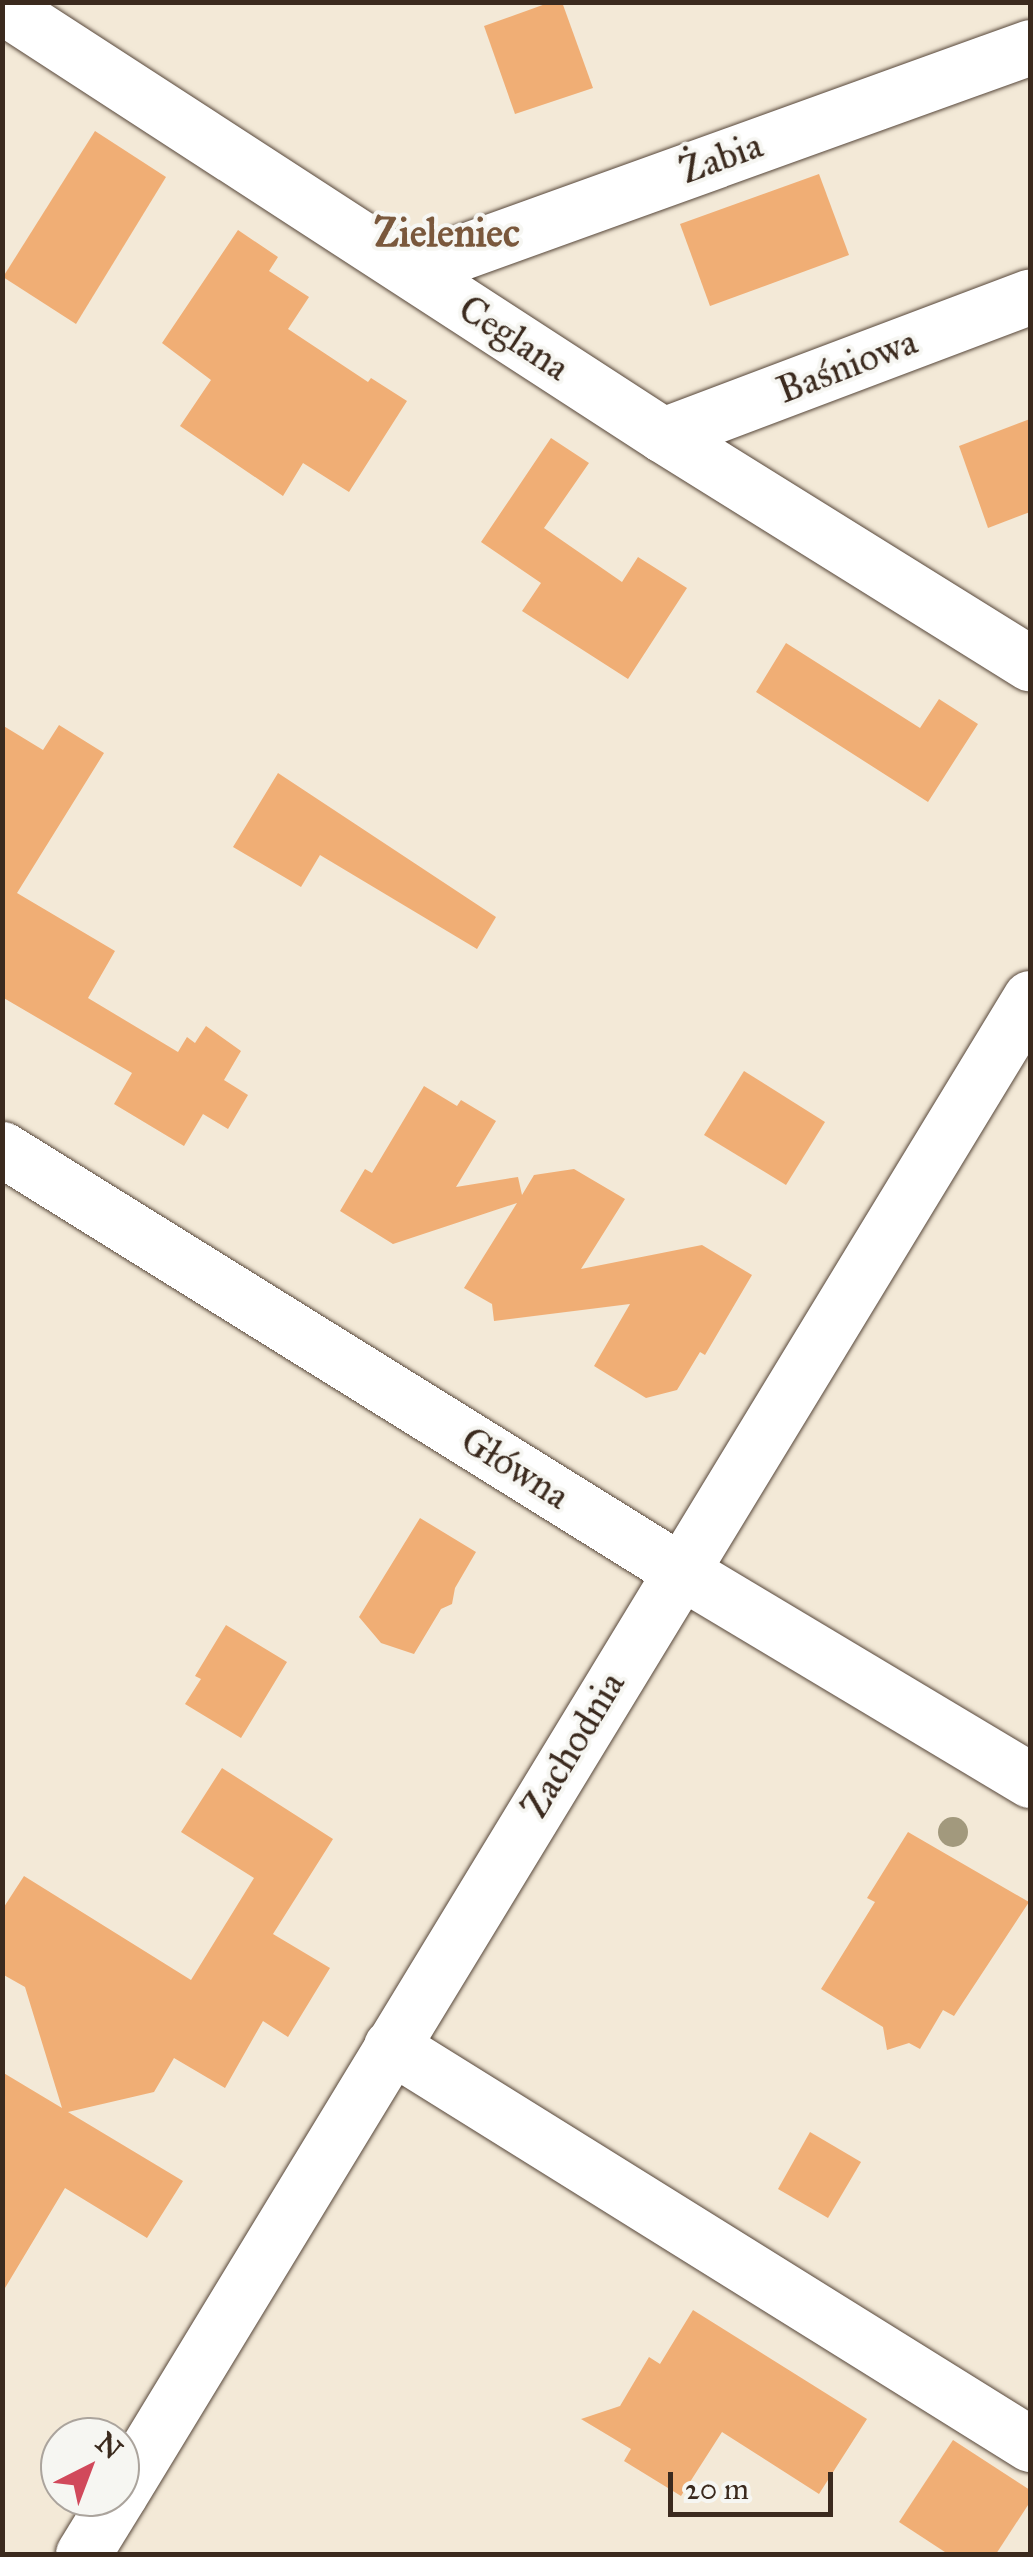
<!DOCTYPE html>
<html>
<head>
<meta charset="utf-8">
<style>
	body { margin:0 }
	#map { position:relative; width:1033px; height:2557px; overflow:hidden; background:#f3e9d7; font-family:"IM FELL Great Primer",serif }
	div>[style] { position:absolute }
	.building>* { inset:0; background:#f0ae75 }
	.roads { filter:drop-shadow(0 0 2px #57473a) drop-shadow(0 0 2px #57473a) }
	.minor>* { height:55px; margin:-27.5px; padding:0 27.5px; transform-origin:27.5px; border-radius:27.5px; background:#fff }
	.trees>* { width:30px; height:30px; margin:-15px; border-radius:50%; background:#a2997d }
	span { translate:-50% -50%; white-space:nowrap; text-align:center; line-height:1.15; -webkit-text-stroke:8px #f6f6f2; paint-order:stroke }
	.street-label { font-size:38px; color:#3b2a1e }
	.neighbourhood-label { font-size:40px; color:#7a583c; font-weight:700 }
	.frame { position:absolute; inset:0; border:5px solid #3b2a1e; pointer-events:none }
	.north { position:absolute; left:40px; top:2417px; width:100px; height:100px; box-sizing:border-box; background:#f6f6f2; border:2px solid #aba49d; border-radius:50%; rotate:42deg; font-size:28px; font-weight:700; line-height:40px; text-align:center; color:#3b2a1e }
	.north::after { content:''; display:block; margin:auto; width:35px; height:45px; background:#d1495b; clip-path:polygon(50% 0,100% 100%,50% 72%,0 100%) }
	.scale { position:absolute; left:668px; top:2472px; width:165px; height:45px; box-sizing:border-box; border:5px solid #3b2a1e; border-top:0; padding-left:12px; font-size:30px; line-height:35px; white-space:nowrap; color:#3b2a1e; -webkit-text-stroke:8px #f6f6f2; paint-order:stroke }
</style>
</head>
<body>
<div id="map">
	<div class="building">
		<div style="clip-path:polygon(551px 2px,562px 2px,593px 88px,515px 114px,484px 26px)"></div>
		<div style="clip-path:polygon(95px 131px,166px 177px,76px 324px,3px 277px)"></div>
		<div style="clip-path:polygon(819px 174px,849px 255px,710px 306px,680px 224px)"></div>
		<div style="clip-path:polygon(238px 230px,278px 257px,269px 271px,309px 297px,288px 329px,368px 382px,371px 378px,407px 401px,349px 492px,303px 463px,283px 496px,180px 426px,211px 380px,162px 343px)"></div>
		<div style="clip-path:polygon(1030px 419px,1030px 512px,988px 528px,959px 446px)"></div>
		<div style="clip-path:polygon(551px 438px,589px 463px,544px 528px,622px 582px,638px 557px,687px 588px,628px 679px,522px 611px,541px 583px,481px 542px)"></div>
		<div style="clip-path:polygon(786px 643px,920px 728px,939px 699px,978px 724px,928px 802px,756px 692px)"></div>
		<div style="clip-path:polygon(2px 725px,43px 750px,59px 725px,104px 753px,17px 893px,115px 951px,88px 998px,178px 1052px,187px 1037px,195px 1043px,206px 1026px,241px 1051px,224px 1080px,248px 1095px,228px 1129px,203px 1114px,184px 1146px,114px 1104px,132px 1073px,2px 997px)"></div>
		<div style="clip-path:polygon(278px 773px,496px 917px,477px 949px,320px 855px,301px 887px,233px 847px)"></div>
		<div style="clip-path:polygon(744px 1071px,825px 1122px,786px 1185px,704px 1135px)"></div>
		<div style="clip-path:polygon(424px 1086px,457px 1106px,461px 1100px,496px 1121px,456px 1187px,518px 1177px,522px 1195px,534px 1175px,574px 1169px,625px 1199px,581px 1269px,702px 1245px,752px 1275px,705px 1355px,700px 1352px,677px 1390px,646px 1398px,594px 1366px,630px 1304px,494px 1321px,492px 1304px,464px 1288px,517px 1203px,393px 1244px,340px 1211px,365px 1169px,372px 1173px)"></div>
		<div style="clip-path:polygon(420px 1518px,476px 1552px,455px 1588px,452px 1604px,441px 1609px,414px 1654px,381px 1643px,359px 1617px)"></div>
		<div style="clip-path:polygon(226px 1625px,287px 1662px,241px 1738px,185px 1704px,201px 1679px,195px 1676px)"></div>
		<div style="clip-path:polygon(222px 1768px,333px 1839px,273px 1934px,330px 1968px,288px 2037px,263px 2021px,225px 2088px,174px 2058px,154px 2092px,68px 2112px,183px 2181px,147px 2238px,65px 2188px,2px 2293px,2px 2072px,62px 2108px,25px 1987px,2px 1974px,2px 1910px,24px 1876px,191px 1980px,254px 1878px,181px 1832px)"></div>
		<div style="clip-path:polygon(908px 1832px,1029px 1902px,954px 2016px,943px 2010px,920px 2049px,909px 2043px,887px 2050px,883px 2027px,821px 1989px,875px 1902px,867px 1898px)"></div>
		<div style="clip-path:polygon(810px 2132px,861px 2162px,828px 2218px,778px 2189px)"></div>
		<div style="clip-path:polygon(693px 2310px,867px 2419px,819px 2494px,722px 2432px,681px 2496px,624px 2461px,631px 2449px,581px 2419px,620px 2406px,649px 2357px,660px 2364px)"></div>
		<div style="clip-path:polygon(953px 2440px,1030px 2490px,1030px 2502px,996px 2554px,948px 2554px,899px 2522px)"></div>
	</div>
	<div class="roads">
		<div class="minor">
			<div style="left:2px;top:6px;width:788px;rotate:32.98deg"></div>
			<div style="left:663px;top:435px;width:432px;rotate:31.9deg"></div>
			<div style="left:412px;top:270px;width:657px;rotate:-19.84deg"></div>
			<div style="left:663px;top:435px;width:392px;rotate:-20.7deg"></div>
			<div style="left:2px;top:1149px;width:797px;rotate:31.88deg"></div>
			<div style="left:679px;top:1570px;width:409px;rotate:30.9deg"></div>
			<div style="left:391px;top:2046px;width:753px;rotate:31.92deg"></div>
			<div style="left:120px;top:2494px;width:1751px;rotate:-58.69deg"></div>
			<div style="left:83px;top:2554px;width:67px;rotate:-58.4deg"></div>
		</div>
	</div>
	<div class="trees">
		<div style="left:953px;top:1832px"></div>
	</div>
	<div class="street-label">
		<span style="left:721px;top:158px;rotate:-20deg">Żabia</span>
		<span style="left:514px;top:338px;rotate:33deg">Ceglana</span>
		<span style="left:847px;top:366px;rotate:-21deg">Baśniowa</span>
		<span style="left:515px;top:1468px;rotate:32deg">Główna</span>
		<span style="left:573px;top:1745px;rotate:-59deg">Zachodnia</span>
	</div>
	<div class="neighbourhood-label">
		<span style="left:447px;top:233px">Zieleniec</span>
	</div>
	<div class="frame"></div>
	<div class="north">N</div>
	<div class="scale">20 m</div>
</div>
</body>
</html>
